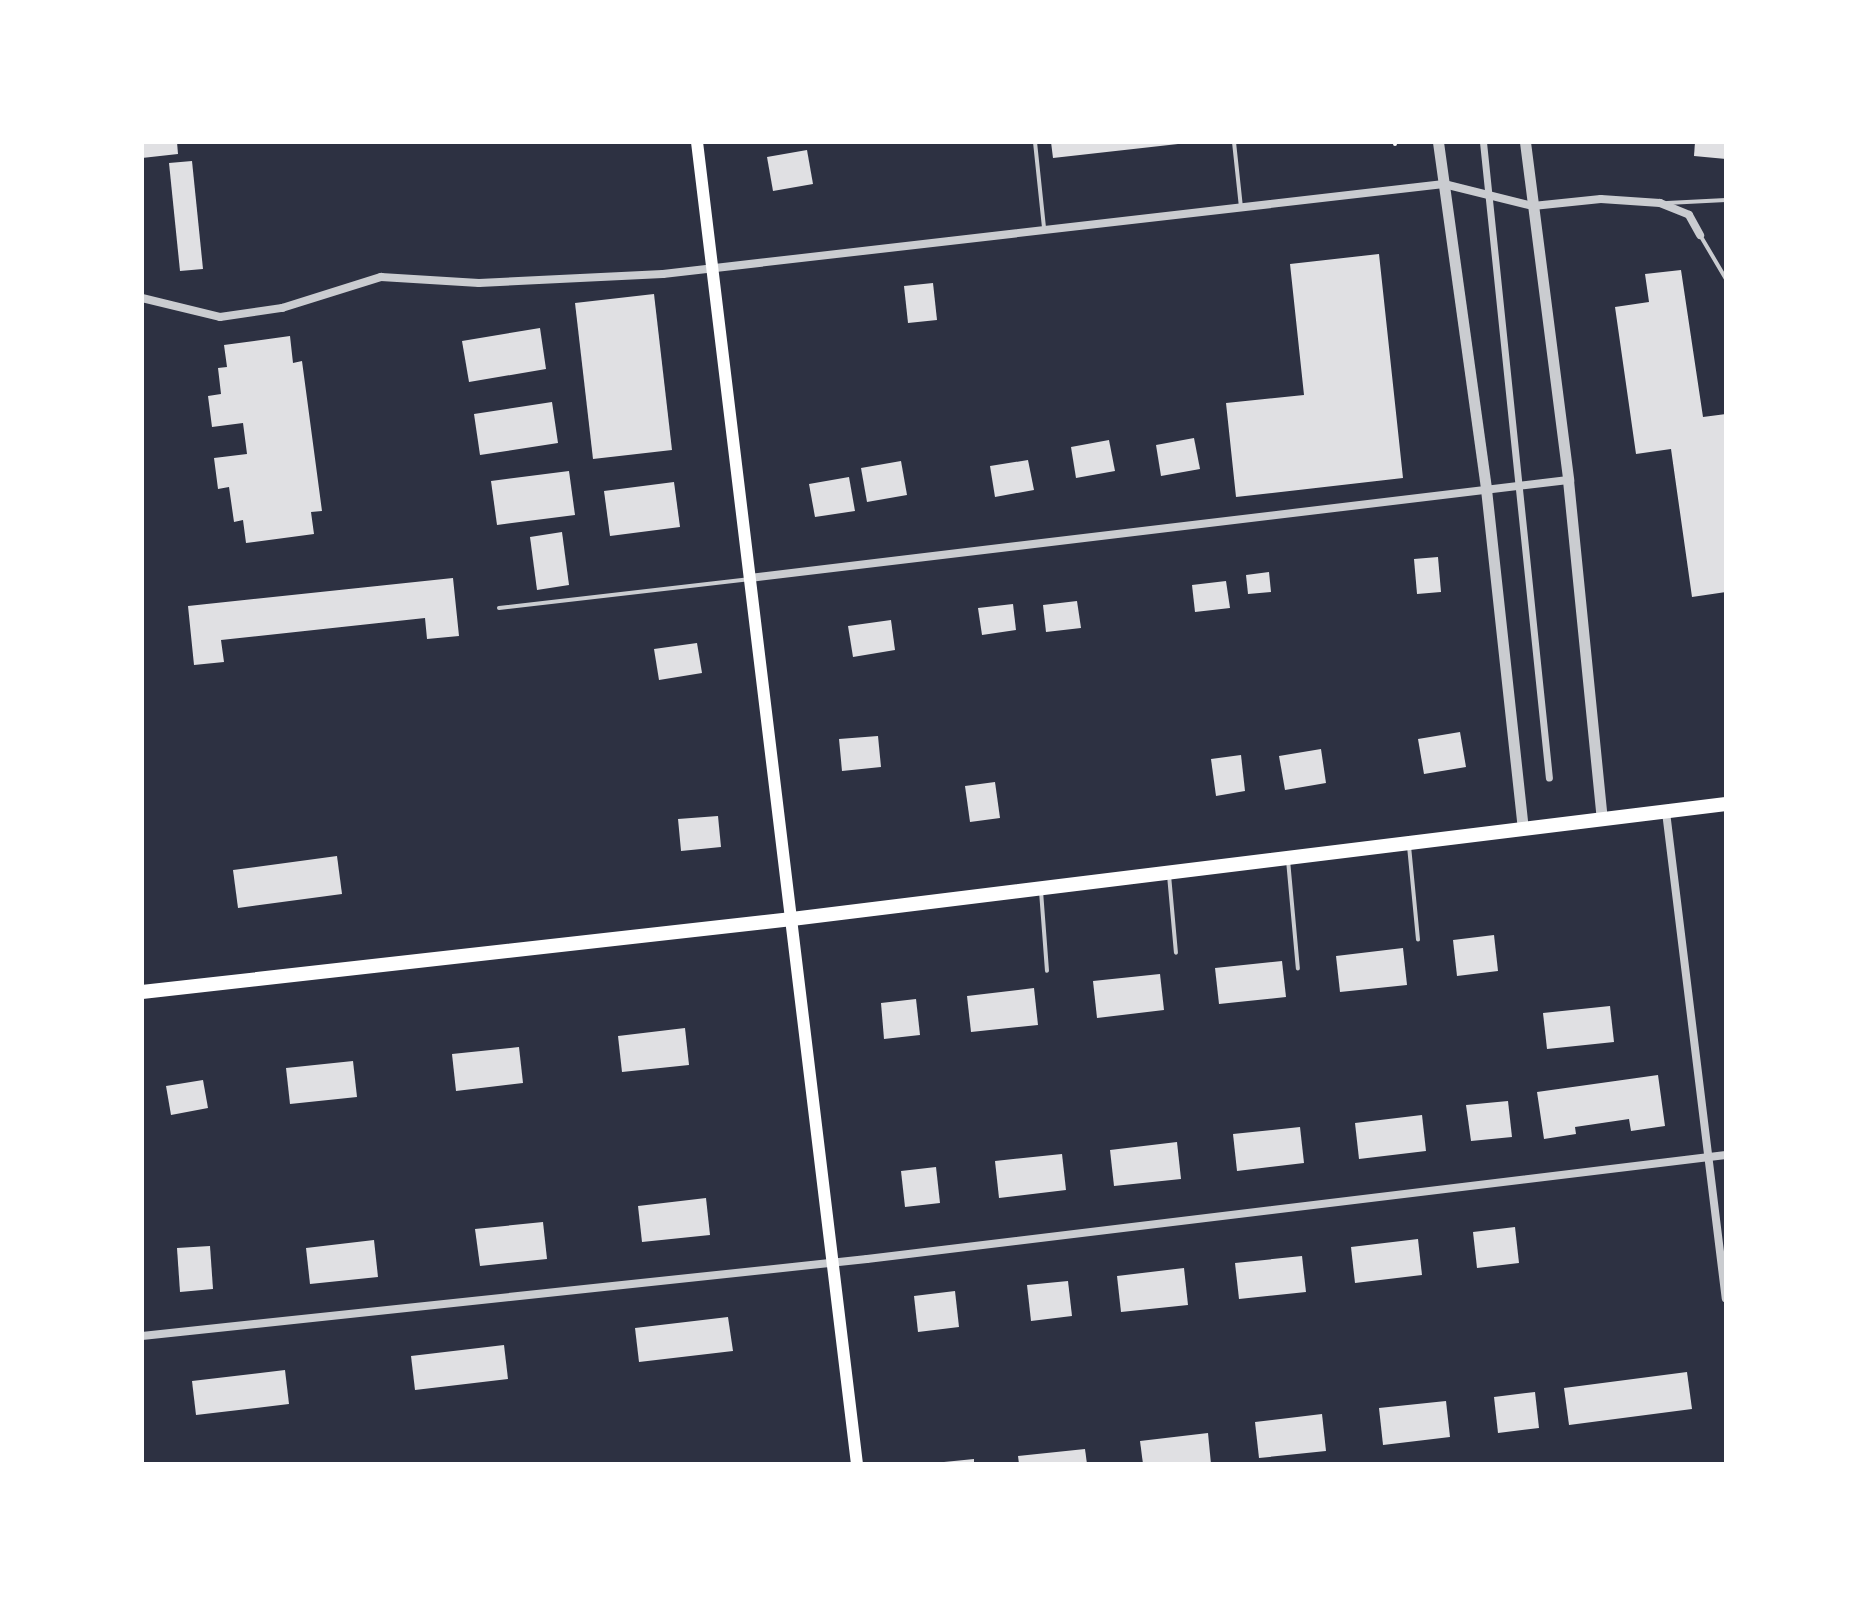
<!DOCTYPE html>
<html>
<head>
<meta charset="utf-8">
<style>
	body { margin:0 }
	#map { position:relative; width:1868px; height:1606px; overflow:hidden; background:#2d3142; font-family:"PT Serif",serif }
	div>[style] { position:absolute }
	.building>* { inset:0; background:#e0e0e3 }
	.path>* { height:4px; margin:-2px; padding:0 2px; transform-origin:2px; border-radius:2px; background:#fff }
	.service>* { height:4px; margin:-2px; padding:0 2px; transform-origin:2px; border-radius:2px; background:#caccd0 }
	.pedestrian>* { height:7px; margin:-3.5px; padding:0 3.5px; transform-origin:3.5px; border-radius:3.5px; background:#caccd0 }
	.minor>* { height:8px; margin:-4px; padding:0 4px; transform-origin:4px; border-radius:4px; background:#caccd0 }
	.tertiary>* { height:11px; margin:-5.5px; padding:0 5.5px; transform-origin:5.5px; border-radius:5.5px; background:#caccd0 }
	.secondary>* { height:12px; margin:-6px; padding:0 6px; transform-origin:6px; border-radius:6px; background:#fff }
	.primary>* { height:14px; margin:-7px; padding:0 7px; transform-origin:7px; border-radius:7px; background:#fff }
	span { translate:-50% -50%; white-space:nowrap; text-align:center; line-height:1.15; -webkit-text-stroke:8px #fff; paint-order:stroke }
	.frame { position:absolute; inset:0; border:144px solid #fff; pointer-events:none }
</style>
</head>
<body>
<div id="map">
	<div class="building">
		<div style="clip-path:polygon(142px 142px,177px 142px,178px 154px,142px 158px)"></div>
		<div style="clip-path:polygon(1051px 142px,1177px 142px,1178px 144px,1053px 158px)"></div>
		<div style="clip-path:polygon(1695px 142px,1726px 142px,1726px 159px,1694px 156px)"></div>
		<div style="clip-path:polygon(807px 150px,813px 184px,773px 191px,767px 157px)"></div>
		<div style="clip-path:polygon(192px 161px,203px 269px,180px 271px,169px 163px)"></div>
		<div style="clip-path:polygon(1379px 254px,1403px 478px,1236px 497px,1226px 403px,1304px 395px,1290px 264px)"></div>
		<div style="clip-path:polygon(1681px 270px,1703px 417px,1726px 414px,1726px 592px,1692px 597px,1671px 449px,1636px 454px,1615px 307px,1649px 302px,1645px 274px)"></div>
		<div style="clip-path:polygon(933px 283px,937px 320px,908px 323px,904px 286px)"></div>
		<div style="clip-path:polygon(654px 294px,672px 450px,593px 459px,575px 303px)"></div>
		<div style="clip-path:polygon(540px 328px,546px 369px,469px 382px,462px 341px)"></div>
		<div style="clip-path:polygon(290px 336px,293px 363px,302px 361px,322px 511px,311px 512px,314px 534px,246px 543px,243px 520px,234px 522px,229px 487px,218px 489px,214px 458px,247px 454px,243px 423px,212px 427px,208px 396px,221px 394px,218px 368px,227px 367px,224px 345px)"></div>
		<div style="clip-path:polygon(552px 402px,558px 443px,480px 455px,474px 414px)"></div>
		<div style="clip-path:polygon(1194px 438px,1200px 469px,1161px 476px,1156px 445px)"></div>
		<div style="clip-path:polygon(1109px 440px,1115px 471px,1076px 478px,1071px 447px)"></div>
		<div style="clip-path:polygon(1028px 460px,1034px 490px,995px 497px,990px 466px)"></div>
		<div style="clip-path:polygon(901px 461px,907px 495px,867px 502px,861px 468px)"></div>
		<div style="clip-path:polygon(569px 471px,575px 515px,497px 525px,491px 481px)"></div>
		<div style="clip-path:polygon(849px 477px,855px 511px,815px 517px,809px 484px)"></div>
		<div style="clip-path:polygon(674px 482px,680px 527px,610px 536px,604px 491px)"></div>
		<div style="clip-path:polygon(562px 532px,569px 585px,537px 590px,530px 537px)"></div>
		<div style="clip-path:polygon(1438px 557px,1441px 592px,1417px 594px,1414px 559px)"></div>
		<div style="clip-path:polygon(1269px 572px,1271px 592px,1248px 594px,1246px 575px)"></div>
		<div style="clip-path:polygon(453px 578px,459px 636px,427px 639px,425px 618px,221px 640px,224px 662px,194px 665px,188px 606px)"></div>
		<div style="clip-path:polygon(1226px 581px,1230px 608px,1195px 612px,1192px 585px)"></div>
		<div style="clip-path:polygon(1077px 601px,1081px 628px,1046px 632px,1043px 605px)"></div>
		<div style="clip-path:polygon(1013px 604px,1016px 630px,982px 635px,978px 608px)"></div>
		<div style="clip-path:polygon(891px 620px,895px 650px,853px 657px,848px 626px)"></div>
		<div style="clip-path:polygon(697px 643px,702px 673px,659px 680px,654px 649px)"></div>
		<div style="clip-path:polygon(1460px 732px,1466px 767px,1424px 774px,1418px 739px)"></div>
		<div style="clip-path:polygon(878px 736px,881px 767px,842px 771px,839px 739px)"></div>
		<div style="clip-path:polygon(1321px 749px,1326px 783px,1285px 790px,1279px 756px)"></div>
		<div style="clip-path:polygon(1241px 755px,1245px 791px,1216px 796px,1211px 759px)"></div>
		<div style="clip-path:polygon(995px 782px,1000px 818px,970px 822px,965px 786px)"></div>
		<div style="clip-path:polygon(718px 816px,721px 847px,681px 851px,678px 819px)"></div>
		<div style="clip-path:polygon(337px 856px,342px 894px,238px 908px,233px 870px)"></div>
		<div style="clip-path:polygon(1494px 935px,1498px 971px,1457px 976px,1453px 940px)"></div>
		<div style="clip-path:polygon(1403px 948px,1407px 985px,1340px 992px,1336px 956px)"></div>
		<div style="clip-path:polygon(1282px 961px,1286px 997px,1219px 1004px,1215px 968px)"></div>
		<div style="clip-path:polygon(1160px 974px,1164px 1010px,1097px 1018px,1093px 981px)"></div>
		<div style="clip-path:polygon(1034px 988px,1038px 1025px,971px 1032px,967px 996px)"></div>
		<div style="clip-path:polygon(916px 999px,920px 1035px,884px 1039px,881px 1003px)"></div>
		<div style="clip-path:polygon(1610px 1006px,1614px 1042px,1547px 1049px,1543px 1013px)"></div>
		<div style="clip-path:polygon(685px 1028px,689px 1065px,622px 1072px,618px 1036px)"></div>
		<div style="clip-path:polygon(519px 1047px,523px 1083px,456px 1091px,452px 1054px)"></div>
		<div style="clip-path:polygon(353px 1061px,357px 1097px,290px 1104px,286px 1068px)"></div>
		<div style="clip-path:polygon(1658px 1075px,1665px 1126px,1631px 1131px,1629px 1119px,1575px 1127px,1576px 1134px,1544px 1139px,1537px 1092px)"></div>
		<div style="clip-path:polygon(203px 1080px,208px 1108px,171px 1115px,166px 1086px)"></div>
		<div style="clip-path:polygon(1508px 1101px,1512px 1137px,1471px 1141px,1466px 1105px)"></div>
		<div style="clip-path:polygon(1422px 1115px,1426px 1151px,1359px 1159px,1355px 1123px)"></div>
		<div style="clip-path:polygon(1300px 1127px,1304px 1163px,1237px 1171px,1233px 1134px)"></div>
		<div style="clip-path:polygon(1177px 1142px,1181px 1179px,1114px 1186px,1110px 1150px)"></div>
		<div style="clip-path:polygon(1062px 1154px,1066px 1190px,999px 1198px,995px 1161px)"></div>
		<div style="clip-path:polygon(936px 1167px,940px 1203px,905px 1207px,901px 1171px)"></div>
		<div style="clip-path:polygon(706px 1198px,710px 1235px,642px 1242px,638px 1206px)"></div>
		<div style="clip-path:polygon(543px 1222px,547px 1259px,480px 1266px,475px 1229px)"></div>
		<div style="clip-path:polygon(1515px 1227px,1519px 1263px,1477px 1268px,1473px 1232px)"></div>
		<div style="clip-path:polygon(1418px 1239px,1422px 1275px,1355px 1283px,1351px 1247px)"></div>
		<div style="clip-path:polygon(374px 1240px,378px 1277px,310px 1284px,306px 1248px)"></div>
		<div style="clip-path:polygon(210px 1246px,213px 1289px,180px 1292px,177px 1248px)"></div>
		<div style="clip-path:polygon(1302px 1256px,1306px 1292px,1239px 1299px,1235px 1263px)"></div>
		<div style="clip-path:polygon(1184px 1268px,1188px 1305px,1121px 1312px,1117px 1276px)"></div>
		<div style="clip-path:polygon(1068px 1281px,1072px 1316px,1031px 1321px,1027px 1285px)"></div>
		<div style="clip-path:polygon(955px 1291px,959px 1327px,918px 1332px,914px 1296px)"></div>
		<div style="clip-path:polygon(728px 1317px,733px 1351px,639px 1362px,635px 1328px)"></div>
		<div style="clip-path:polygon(504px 1345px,508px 1379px,415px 1390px,411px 1356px)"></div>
		<div style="clip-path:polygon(285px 1370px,289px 1404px,196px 1415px,192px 1381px)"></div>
		<div style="clip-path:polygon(1687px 1372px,1692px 1409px,1569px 1425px,1564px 1388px)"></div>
		<div style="clip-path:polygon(1535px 1392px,1539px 1428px,1498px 1433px,1494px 1397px)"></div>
		<div style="clip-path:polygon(1446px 1401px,1450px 1437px,1383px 1445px,1379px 1408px)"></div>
		<div style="clip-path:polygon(1322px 1414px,1326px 1451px,1259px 1458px,1255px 1422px)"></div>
		<div style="clip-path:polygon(1208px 1433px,1211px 1464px,1143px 1464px,1140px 1441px)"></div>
		<div style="clip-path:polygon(1085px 1449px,1087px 1464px,1019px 1464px,1018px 1456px)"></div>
		<div style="clip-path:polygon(974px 1459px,974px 1464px,944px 1464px,944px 1462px)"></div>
	</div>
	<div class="path">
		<div style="left:1395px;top:142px;width:2px;rotate:90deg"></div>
	</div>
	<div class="service">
		<div style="left:1035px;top:142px;width:86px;rotate:84deg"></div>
		<div style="left:1234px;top:142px;width:65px;rotate:83.9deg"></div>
		<div style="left:1667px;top:203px;width:59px;rotate:-2.9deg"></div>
		<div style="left:1700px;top:235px;width:51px;rotate:59.4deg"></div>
		<div style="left:499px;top:608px;width:251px;rotate:-6.6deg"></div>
		<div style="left:1409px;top:846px;width:94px;rotate:84.5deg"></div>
		<div style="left:1288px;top:860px;width:109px;rotate:84.8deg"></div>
		<div style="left:1169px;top:875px;width:78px;rotate:84.9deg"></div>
		<div style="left:1041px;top:891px;width:80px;rotate:85.7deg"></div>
	</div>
	<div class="pedestrian">
		<div style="left:1483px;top:142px;width:639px;rotate:84.08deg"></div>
	</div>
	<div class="minor">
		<div style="left:142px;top:298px;width:80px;rotate:13.7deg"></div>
		<div style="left:220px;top:317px;width:63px;rotate:-8.3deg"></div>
		<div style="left:282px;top:308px;width:104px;rotate:-17.4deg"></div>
		<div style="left:381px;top:277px;width:98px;rotate:3.5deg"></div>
		<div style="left:479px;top:283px;width:184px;rotate:-2.8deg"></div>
		<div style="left:663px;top:274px;width:786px;rotate:-6.57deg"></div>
		<div style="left:1444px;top:184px;width:92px;rotate:13.9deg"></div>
		<div style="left:1533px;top:206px;width:68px;rotate:-5.9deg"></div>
		<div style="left:1601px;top:199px;width:59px;rotate:3.9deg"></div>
		<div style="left:1660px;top:203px;width:31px;rotate:22deg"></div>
		<div style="left:1689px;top:215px;width:23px;rotate:61deg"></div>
		<div style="left:750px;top:578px;width:824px;rotate:-6.83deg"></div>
		<div style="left:1666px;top:812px;width:490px;rotate:83deg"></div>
		<div style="left:142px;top:1336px;width:729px;rotate:-6.06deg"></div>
		<div style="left:867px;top:1259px;width:865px;rotate:-6.9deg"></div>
	</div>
	<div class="tertiary">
		<div style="left:1438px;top:142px;width:350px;rotate:82.1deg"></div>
		<div style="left:1486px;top:489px;width:342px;rotate:83.8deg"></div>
		<div style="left:1525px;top:142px;width:341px;rotate:82.7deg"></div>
		<div style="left:1568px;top:480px;width:341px;rotate:84.3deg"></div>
	</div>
	<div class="secondary">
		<div style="left:697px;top:142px;width:1332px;rotate:83.1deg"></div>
	</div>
	<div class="primary">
		<div style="left:142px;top:992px;width:654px;rotate:-6.41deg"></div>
		<div style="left:792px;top:919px;width:941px;rotate:-7.02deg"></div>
	</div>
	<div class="frame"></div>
</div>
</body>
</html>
